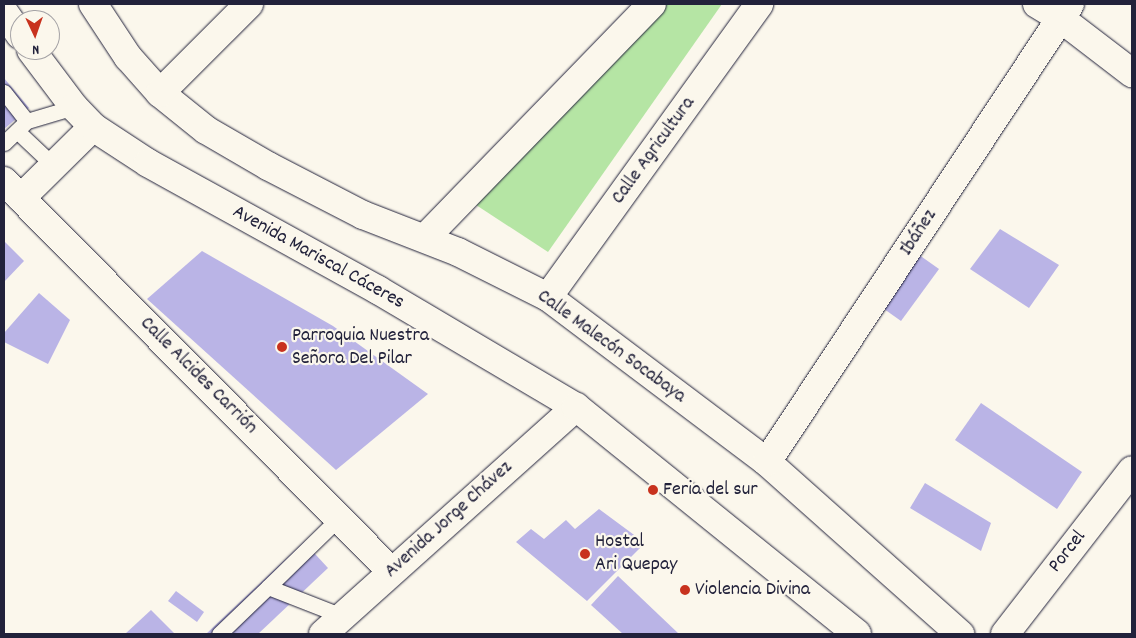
<!DOCTYPE html>
<html>
<head>
<meta charset="utf-8">
<style>
	body { margin:0 }
	#map { position:relative; width:1136px; height:638px; overflow:hidden; background:#fbf7ec; font-family:Dekko,sans-serif }
	div>[style] { position:absolute }
	.green>* { inset:0; background:#b5e5a4 }
	.building>* { inset:0; background:#bab4e6 }
	.roads { filter:drop-shadow(0 0 1px #22223b) drop-shadow(0 0 1px #22223b) }
	.lane>* { height:15px; margin:-7.5px; padding:0 7.5px; transform-origin:7.5px; border-radius:7.5px; background:#fbf7ec }
	.street>* { height:28px; margin:-14px; padding:0 14px; transform-origin:14px; border-radius:14px; background:#fbf7ec }
	.secondary>* { height:28px; margin:-14px; padding:0 14px; transform-origin:14px; border-radius:14px; background:#fbf7ec }
	.primary>* { height:28px; margin:-14px; padding:0 14px; transform-origin:14px; border-radius:14px; background:#fbf7ec }
	.dots>* { width:14px; height:14px; translate:-50% -50%; box-sizing:border-box; border:2px solid #fbf7ec; border-radius:50% }
	span { translate:-50% -50%; white-space:nowrap; text-align:center; line-height:1.15; -webkit-text-stroke:4.5px #fbf7ec; paint-order:stroke }
	.street-label { font-size:20px; color:#22223b }
	.poi-label { font-size:20px; color:#22223b }
	.left { translate:0 -50%; text-align:left }
	.frame { position:absolute; inset:0; border:5px solid #22223b; pointer-events:none }
	.north { position:absolute; left:10px; top:10px; width:50px; height:50px; box-sizing:border-box; background:#fbf7ec; border:1px solid #a4a2a5; border-radius:50%; rotate:177deg; font-size:14px; font-weight:700; line-height:20px; text-align:center; color:#22223b }
	.north::after { content:''; display:block; margin:auto; width:18px; height:22px; background:#c8321e; clip-path:polygon(50% 0,100% 100%,50% 72%,0 100%) }
</style>
</head>
<body>
<div id="map">
	<div class="green">
		<div style="clip-path:polygon(664px 4px,722px 4px,548px 252px,470px 201px)"></div>
	</div>
	<div class="building">
		<div style="clip-path:polygon(4px 78px,29px 108px,4px 129px)"></div>
		<div style="clip-path:polygon(1000px 229px,1059px 265px,1029px 308px,970px 269px)"></div>
		<div style="clip-path:polygon(4px 241px,24px 261px,4px 282px)"></div>
		<div style="clip-path:polygon(202px 251px,333px 326px,428px 394px,336px 470px,147px 299px)"></div>
		<div style="clip-path:polygon(915px 252px,939px 269px,901px 321px,877px 304px)"></div>
		<div style="clip-path:polygon(39px 293px,70px 320px,48px 364px,4px 342px,4px 333px)"></div>
		<div style="clip-path:polygon(981px 403px,1082px 472px,1057px 509px,955px 440px)"></div>
		<div style="clip-path:polygon(925px 483px,991px 523px,981px 551px,910px 508px)"></div>
		<div style="clip-path:polygon(599px 509px,645px 543px,587px 601px,516px 542px,531px 529px,544px 539px,566px 520px,575px 529px)"></div>
		<div style="clip-path:polygon(304px 542px,328px 568px,258px 634px,206px 634px)"></div>
		<div style="clip-path:polygon(618px 576px,679px 634px,623px 634px,591px 605px)"></div>
		<div style="clip-path:polygon(176px 591px,204px 612px,197px 622px,168px 601px)"></div>
		<div style="clip-path:polygon(151px 610px,175px 634px,125px 634px)"></div>
	</div>
	<div class="roads">
		<div class="lane">
			<div style="left:4px;top:92px;width:37px;rotate:52deg"></div>
			<div style="left:27px;top:121px;width:49px;rotate:-16.6deg"></div>
			<div style="left:17px;top:131px;width:51px;rotate:43.4deg"></div>
			<div style="left:4px;top:143px;width:28px;rotate:-44deg"></div>
			<div style="left:268px;top:587px;width:99px;rotate:-44.2deg"></div>
			<div style="left:219px;top:634px;width:68px;rotate:-43.8deg"></div>
			<div style="left:268px;top:587px;width:79px;rotate:21.4deg"></div>
		</div>
		<div class="street">
			<div style="left:93px;top:4px;width:64px;rotate:56.6deg"></div>
			<div style="left:128px;top:57px;width:48px;rotate:48.4deg"></div>
			<div style="left:160px;top:93px;width:59px;rotate:38.8deg"></div>
			<div style="left:206px;top:130px;width:72px;rotate:30.1deg"></div>
			<div style="left:268px;top:166px;width:107px;rotate:27.3deg"></div>
			<div style="left:363px;top:215px;width:102px;rotate:21.3deg"></div>
			<div style="left:458px;top:252px;width:101px;rotate:26.6deg"></div>
			<div style="left:548px;top:297px;width:274px;rotate:37deg"></div>
			<div style="left:767px;top:462px;width:259px;rotate:41.7deg"></div>
			<div style="left:1037px;top:4px;width:27px;rotate:31deg"></div>
			<div style="left:1060px;top:18px;width:91px;rotate:37.4deg"></div>
			<div style="left:160px;top:93px;width:126px;rotate:-45deg"></div>
			<div style="left:4px;top:181px;width:549px;rotate:45.22deg"></div>
			<div style="left:21px;top:198px;width:101px;rotate:-44.6deg"></div>
			<div style="left:425px;top:238px;width:326px;rotate:-45.9deg"></div>
			<div style="left:548px;top:297px;width:361px;rotate:-54.2deg"></div>
			<div style="left:767px;top:462px;width:549px;rotate:-56.51deg"></div>
			<div style="left:1005px;top:634px;width:207px;rotate:-52.2deg"></div>
		</div>
		<div class="secondary">
			<div style="left:323px;top:634px;width:340px;rotate:-41.9deg"></div>
		</div>
		<div class="primary">
			<div style="left:4px;top:12px;width:28px;rotate:55deg"></div>
			<div style="left:31px;top:50px;width:71px;rotate:53deg"></div>
			<div style="left:74px;top:107px;width:28px;rotate:46deg"></div>
			<div style="left:93px;top:127px;width:66px;rotate:33.2deg"></div>
			<div style="left:148px;top:163px;width:263px;rotate:28.9deg"></div>
			<div style="left:378px;top:290px;width:230px;rotate:30.6deg"></div>
			<div style="left:576px;top:407px;width:361px;rotate:38.9deg"></div>
		</div>
	</div>
	<div class="dots">
		<div style="left:282px;top:347px;background:#c8321e"></div>
		<div style="left:653px;top:490px;background:#c8321e"></div>
		<div style="left:585px;top:554px;background:#c8321e"></div>
		<div style="left:685px;top:590px;background:#c8321e"></div>
	</div>
	<div class="street-label">
		<span style="left:654px;top:151px;rotate:-54deg">Calle Agricultura</span>
		<span style="left:919px;top:233px;rotate:-57deg">Ibáñez</span>
		<span style="left:318px;top:258px;rotate:29deg">Avenida Mariscal Cáceres</span>
		<span style="left:611px;top:347px;rotate:36deg">Calle Malecón Socabaya</span>
		<span style="left:198px;top:376px;rotate:45deg">Calle Alcides Carrión</span>
		<span style="left:449px;top:520px;rotate:-42deg">Avenida Jorge Chávez</span>
		<span style="left:1068px;top:552px;rotate:-52deg">Porcel</span>
	</div>
	<div class="poi-label">
		<span class="left" style="left:292px;top:348px">Parroquia Nuestra<br>Señora Del Pilar</span>
		<span class="left" style="left:663px;top:490px">Feria del sur</span>
		<span class="left" style="left:595px;top:554px">Hostal<br>Ari Quepay</span>
		<span class="left" style="left:695px;top:590px">Violencia Divina</span>
	</div>
	<div class="frame"></div>
	<div class="north">N</div>
</div>
</body>
</html>
